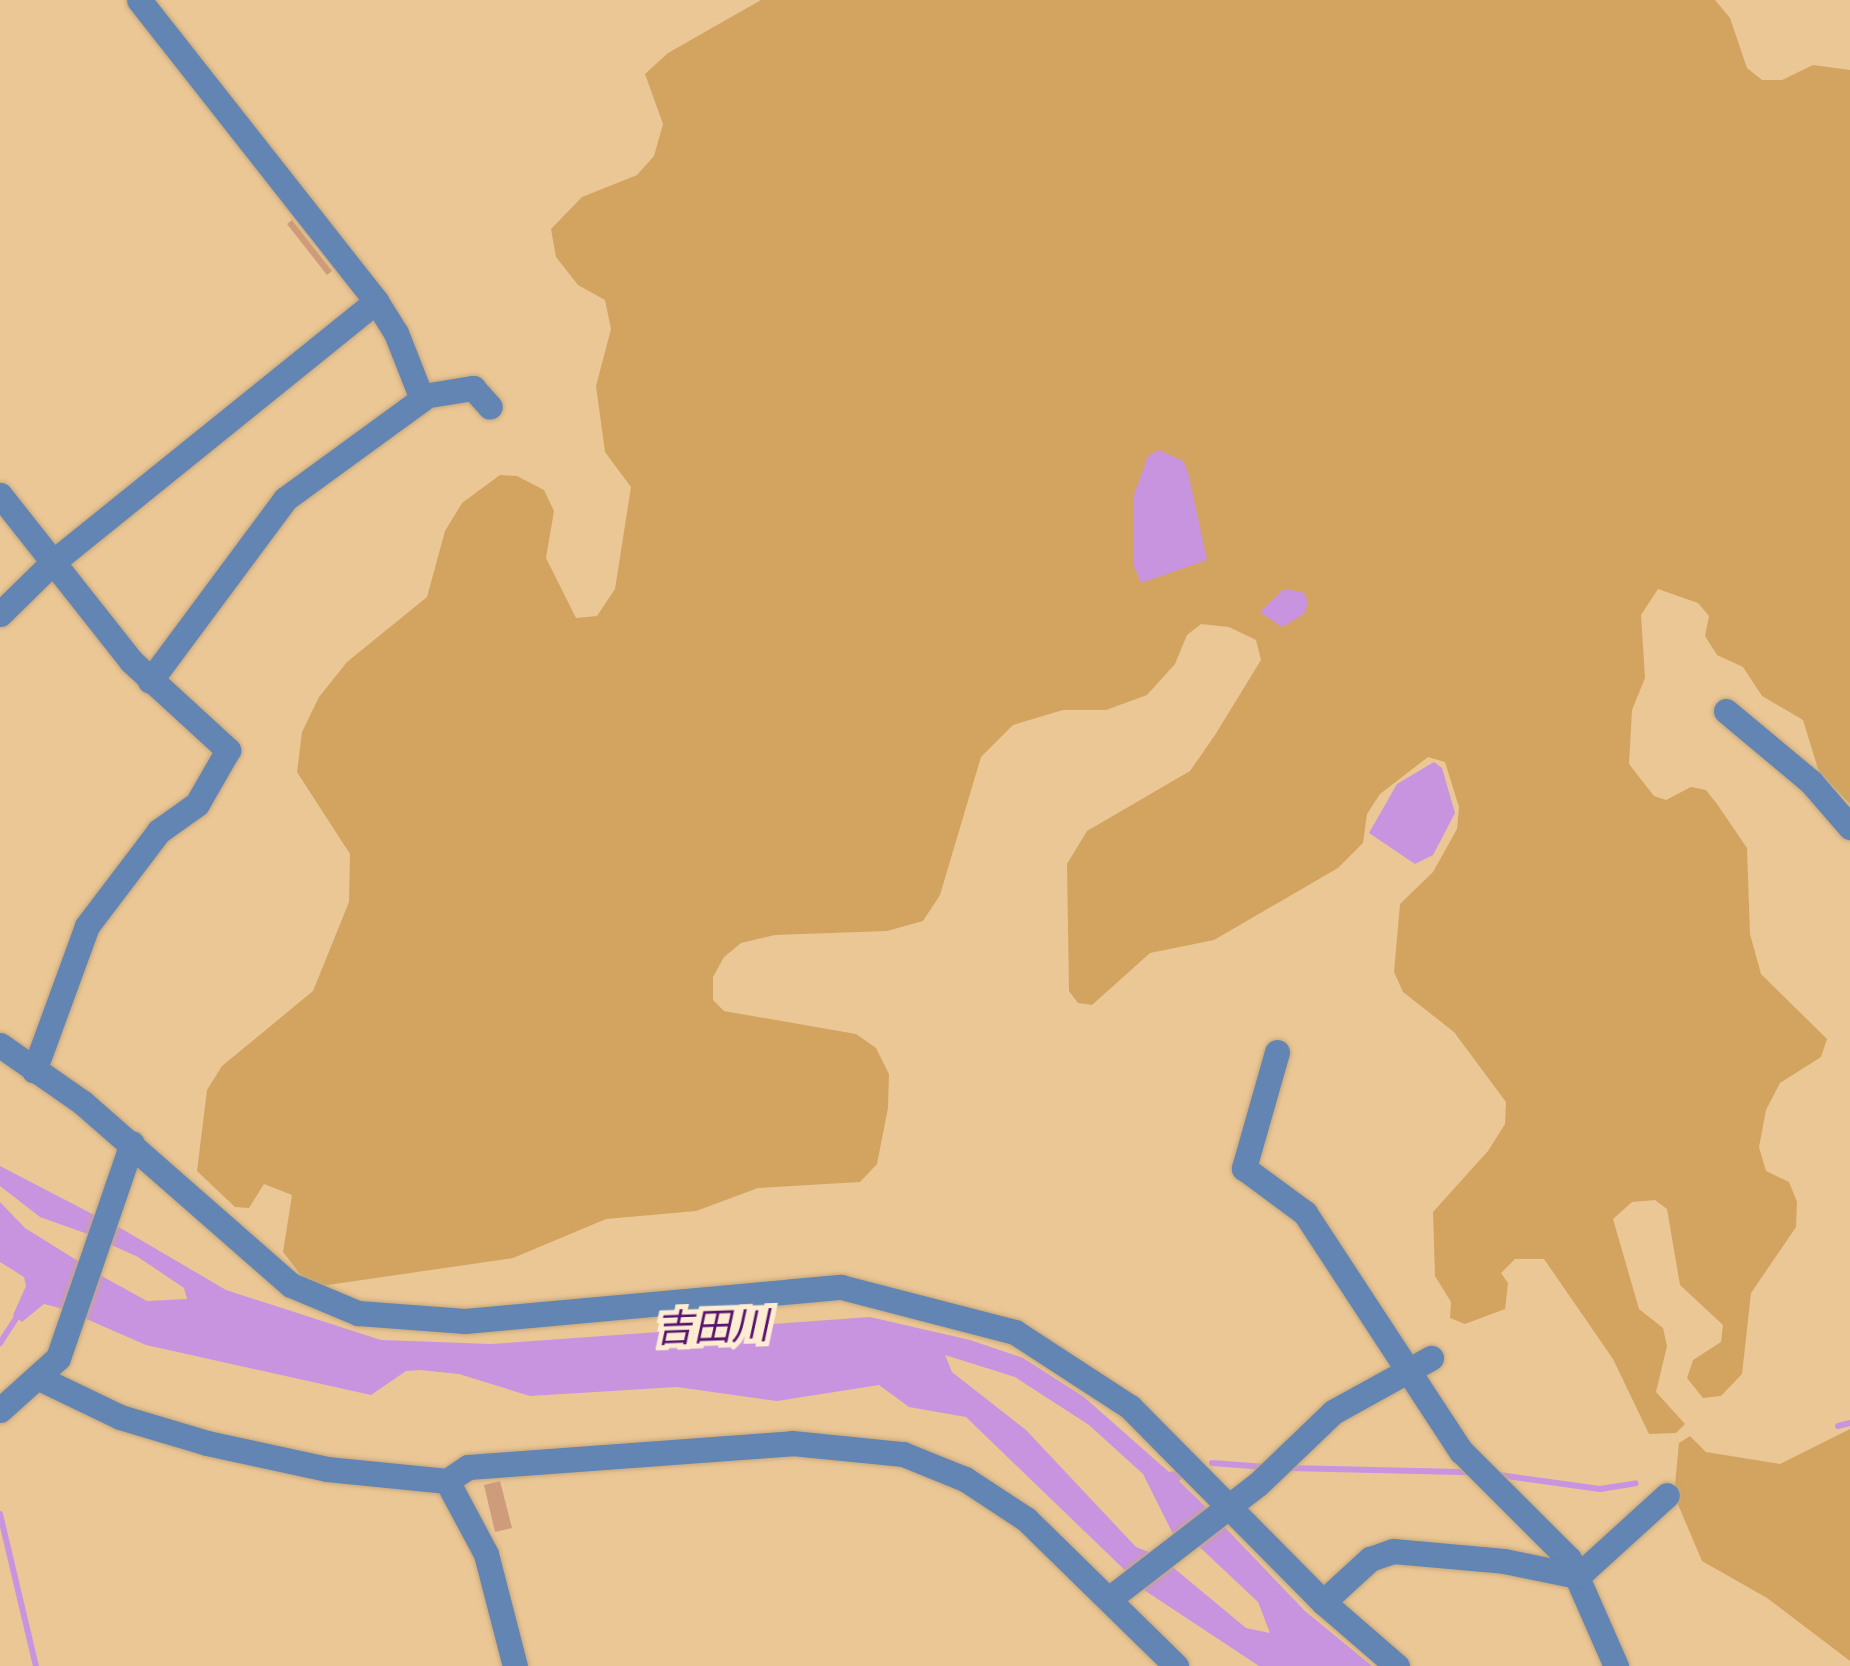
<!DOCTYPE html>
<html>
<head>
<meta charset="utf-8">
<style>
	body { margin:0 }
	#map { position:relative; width:1850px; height:1666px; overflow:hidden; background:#ebc796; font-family:Rubik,"Noto Sans JP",sans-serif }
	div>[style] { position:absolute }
	.green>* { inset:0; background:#d2a460 }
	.water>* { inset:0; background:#c894df }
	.stream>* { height:6px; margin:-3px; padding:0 3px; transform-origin:3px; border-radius:3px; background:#c894df }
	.building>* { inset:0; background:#ce9c7a }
	.roads { filter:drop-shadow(0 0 2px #c6a77c) drop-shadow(0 0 2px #c6a77c) }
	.minor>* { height:25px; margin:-12.5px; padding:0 12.5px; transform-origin:12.5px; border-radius:12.5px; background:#6285b3 }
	span { translate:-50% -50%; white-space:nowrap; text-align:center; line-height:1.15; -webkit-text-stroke:10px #feecd3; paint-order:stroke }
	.water-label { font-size:38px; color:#56136d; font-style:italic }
</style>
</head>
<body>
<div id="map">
	<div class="green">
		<div style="clip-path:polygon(761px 0,1715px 0,1730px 18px,1747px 68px,1762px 80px,1782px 80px,1813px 65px,1850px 70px,1850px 804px,1819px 772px,1803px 720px,1762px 696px,1743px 667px,1717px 655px,1705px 636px,1709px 616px,1698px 603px,1658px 589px,1641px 615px,1645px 678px,1632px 710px,1629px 764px,1654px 796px,1666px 800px,1691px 787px,1706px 790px,1717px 804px,1747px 848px,1750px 934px,1761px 974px,1827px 1039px,1821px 1057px,1780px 1083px,1766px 1110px,1759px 1147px,1766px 1171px,1789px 1182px,1797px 1202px,1796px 1227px,1751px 1293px,1742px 1374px,1721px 1396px,1703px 1398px,1687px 1378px,1693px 1360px,1721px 1342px,1723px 1325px,1680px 1285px,1667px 1209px,1655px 1200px,1632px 1202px,1613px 1219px,1639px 1309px,1663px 1328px,1667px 1346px,1656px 1392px,1685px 1424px,1676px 1433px,1649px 1434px,1613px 1359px,1544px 1259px,1515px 1259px,1501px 1273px,1508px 1283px,1505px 1309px,1465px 1324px,1450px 1318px,1451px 1302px,1435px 1276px,1433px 1212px,1488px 1151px,1505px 1124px,1506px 1102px,1454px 1032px,1403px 992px,1394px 972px,1400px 904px,1433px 872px,1457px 829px,1459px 807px,1445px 762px,1428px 757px,1380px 794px,1367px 814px,1363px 843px,1338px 868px,1214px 940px,1150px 953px,1092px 1005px,1078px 1003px,1069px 991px,1067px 864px,1087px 831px,1190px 771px,1215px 735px,1261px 660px,1256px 640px,1229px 627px,1201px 624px,1187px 635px,1175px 664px,1147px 695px,1106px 710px,1063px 710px,1013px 725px,981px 757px,940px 895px,923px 921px,887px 931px,775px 935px,741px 943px,724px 957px,713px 977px,713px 1000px,724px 1011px,856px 1034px,876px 1048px,889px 1074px,888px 1108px,877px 1164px,860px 1182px,758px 1188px,696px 1211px,606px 1219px,513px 1258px,321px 1286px,303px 1278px,283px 1252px,292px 1195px,264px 1184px,249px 1208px,235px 1207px,197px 1171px,207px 1090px,222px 1066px,313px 991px,349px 902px,350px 854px,297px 772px,302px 732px,319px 697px,347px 662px,427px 597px,445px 531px,462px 503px,500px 475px,517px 476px,544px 490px,554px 511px,546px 558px,576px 618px,597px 616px,615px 589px,631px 487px,605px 452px,596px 386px,611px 329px,605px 300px,578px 285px,556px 257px,551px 229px,582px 197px,637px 175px,654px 156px,663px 124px,645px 74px,668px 53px)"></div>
		<div style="clip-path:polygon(1850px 1429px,1850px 1661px,1767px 1598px,1702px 1561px,1674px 1495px,1679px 1443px,1690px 1436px,1706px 1452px,1780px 1464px)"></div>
	</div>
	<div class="water">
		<div style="clip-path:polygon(1159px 450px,1183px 461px,1188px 472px,1207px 560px,1141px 583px,1134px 566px,1134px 495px,1148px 456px)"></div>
		<div style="clip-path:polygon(1284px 589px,1303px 592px,1308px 602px,1304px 614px,1282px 627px,1260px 612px)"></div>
		<div style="clip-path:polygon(1434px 762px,1442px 768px,1455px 813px,1433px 855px,1415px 864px,1369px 833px,1397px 784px)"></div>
		<div style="clip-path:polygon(0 1166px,102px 1219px,96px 1237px,40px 1217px,0 1186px)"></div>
		<div style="clip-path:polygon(0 1202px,25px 1228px,86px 1266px,71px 1311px,44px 1304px,22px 1322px,13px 1315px,26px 1286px,24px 1277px,0 1262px)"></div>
		<div style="clip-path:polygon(105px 1219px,226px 1290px,381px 1340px,491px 1344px,870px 1317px,970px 1340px,1023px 1358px,1084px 1397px,1169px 1472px,1177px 1471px,1184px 1477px,1179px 1481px,1212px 1513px,1173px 1534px,1143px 1474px,1089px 1425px,1015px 1377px,945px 1355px,952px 1372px,1026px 1430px,1136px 1547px,1159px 1556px,1133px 1578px,966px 1417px,909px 1407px,879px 1385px,777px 1401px,677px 1387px,530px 1396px,459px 1374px,420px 1370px,406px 1371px,371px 1395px,146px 1345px,75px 1314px,89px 1269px,147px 1301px,187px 1299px,184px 1288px,138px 1257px,98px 1239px)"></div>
		<div style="clip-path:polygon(1216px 1518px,1305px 1611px,1372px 1666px,1259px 1666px,1141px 1588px,1163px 1559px,1246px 1628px,1270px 1633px,1258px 1602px,1190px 1538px)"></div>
	</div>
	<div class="stream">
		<div style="left:0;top:1343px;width:38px;rotate:-57deg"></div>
		<div style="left:1838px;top:1426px;width:12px;rotate:-14deg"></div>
		<div style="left:1212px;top:1463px;width:54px;rotate:4.2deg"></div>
		<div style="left:1289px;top:1468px;width:182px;rotate:1.3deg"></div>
		<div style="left:1499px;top:1475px;width:102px;rotate:7.9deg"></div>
		<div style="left:1600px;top:1489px;width:36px;rotate:-9deg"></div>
		<div style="left:0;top:1514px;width:156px;rotate:76.7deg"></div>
	</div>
	<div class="building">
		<div style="clip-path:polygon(292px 220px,332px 271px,327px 275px,287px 224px)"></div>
		<div style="clip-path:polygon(500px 1481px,512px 1528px,495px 1532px,484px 1485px)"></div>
	</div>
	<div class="roads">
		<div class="minor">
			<div style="left:423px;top:396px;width:51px;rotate:-9.1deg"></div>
			<div style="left:473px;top:388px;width:25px;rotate:48deg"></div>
			<div style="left:0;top:495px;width:211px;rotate:51.7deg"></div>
			<div style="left:131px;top:661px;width:132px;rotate:42.5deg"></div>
			<div style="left:228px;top:750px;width:62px;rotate:119.9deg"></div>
			<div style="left:197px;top:804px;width:47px;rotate:144.6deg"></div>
			<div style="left:159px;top:831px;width:119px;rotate:127.2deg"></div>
			<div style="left:87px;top:926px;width:154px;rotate:110.1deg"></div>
			<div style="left:0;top:614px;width:74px;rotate:-44.5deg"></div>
			<div style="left:53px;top:562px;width:415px;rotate:-38.9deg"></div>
			<div style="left:376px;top:301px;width:383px;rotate:-128.2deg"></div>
			<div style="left:150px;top:681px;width:227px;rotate:-53.4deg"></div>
			<div style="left:285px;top:499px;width:170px;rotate:-36.1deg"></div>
			<div style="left:422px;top:399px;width:71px;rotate:-111.5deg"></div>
			<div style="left:396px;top:333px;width:38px;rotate:-122deg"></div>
			<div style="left:1726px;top:711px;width:111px;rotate:39.9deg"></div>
			<div style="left:1811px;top:782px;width:60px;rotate:49.1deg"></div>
			<div style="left:0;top:1045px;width:101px;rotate:34.9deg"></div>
			<div style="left:83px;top:1103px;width:276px;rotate:41.2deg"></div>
			<div style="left:291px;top:1285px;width:73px;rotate:22.7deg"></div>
			<div style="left:358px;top:1313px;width:107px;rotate:4.3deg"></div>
			<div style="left:465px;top:1321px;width:378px;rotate:-5.2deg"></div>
			<div style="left:841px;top:1287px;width:180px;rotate:14.5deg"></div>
			<div style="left:1015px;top:1332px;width:137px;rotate:33.1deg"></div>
			<div style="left:1130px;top:1407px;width:274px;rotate:45.3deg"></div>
			<div style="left:1323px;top:1602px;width:98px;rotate:40.9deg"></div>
			<div style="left:1277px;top:1052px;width:121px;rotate:105.9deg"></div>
			<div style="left:1244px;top:1168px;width:76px;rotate:36.4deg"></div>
			<div style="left:1305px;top:1213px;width:285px;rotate:56.8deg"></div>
			<div style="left:1461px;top:1451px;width:153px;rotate:45deg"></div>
			<div style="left:1569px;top:1559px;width:117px;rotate:66.3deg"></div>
			<div style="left:39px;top:1378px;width:90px;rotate:25.7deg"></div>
			<div style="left:120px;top:1417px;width:91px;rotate:16.6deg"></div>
			<div style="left:207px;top:1443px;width:123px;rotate:12.2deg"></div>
			<div style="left:327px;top:1469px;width:121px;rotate:5.7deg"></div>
			<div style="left:447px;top:1481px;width:83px;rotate:61.9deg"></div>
			<div style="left:486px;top:1554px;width:116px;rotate:75.5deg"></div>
			<div style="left:0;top:1410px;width:78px;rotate:-41.9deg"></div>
			<div style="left:58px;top:1358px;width:227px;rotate:-71deg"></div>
			<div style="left:447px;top:1481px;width:25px;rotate:-34deg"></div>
			<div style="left:468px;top:1467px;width:325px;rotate:-4.2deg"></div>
			<div style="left:792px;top:1443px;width:112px;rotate:5.7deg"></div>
			<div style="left:903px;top:1454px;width:67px;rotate:22deg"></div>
			<div style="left:965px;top:1479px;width:73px;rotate:33.3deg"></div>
			<div style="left:1026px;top:1519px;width:210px;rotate:44.4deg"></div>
			<div style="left:1109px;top:1599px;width:188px;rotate:-37.7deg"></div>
			<div style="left:1258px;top:1484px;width:104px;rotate:-43.8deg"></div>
			<div style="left:1333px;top:1412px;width:112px;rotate:-28.9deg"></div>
			<div style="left:1323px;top:1602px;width:64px;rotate:-42.5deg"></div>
			<div style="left:1370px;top:1559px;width:24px;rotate:-19deg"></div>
			<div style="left:1393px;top:1551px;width:111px;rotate:5.1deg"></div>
			<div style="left:1504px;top:1561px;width:76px;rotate:11.5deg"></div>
			<div style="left:1578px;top:1576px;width:120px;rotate:-42.3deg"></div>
		</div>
	</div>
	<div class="water-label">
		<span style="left:712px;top:1328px;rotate:-2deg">吉田川</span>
	</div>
</div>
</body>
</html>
